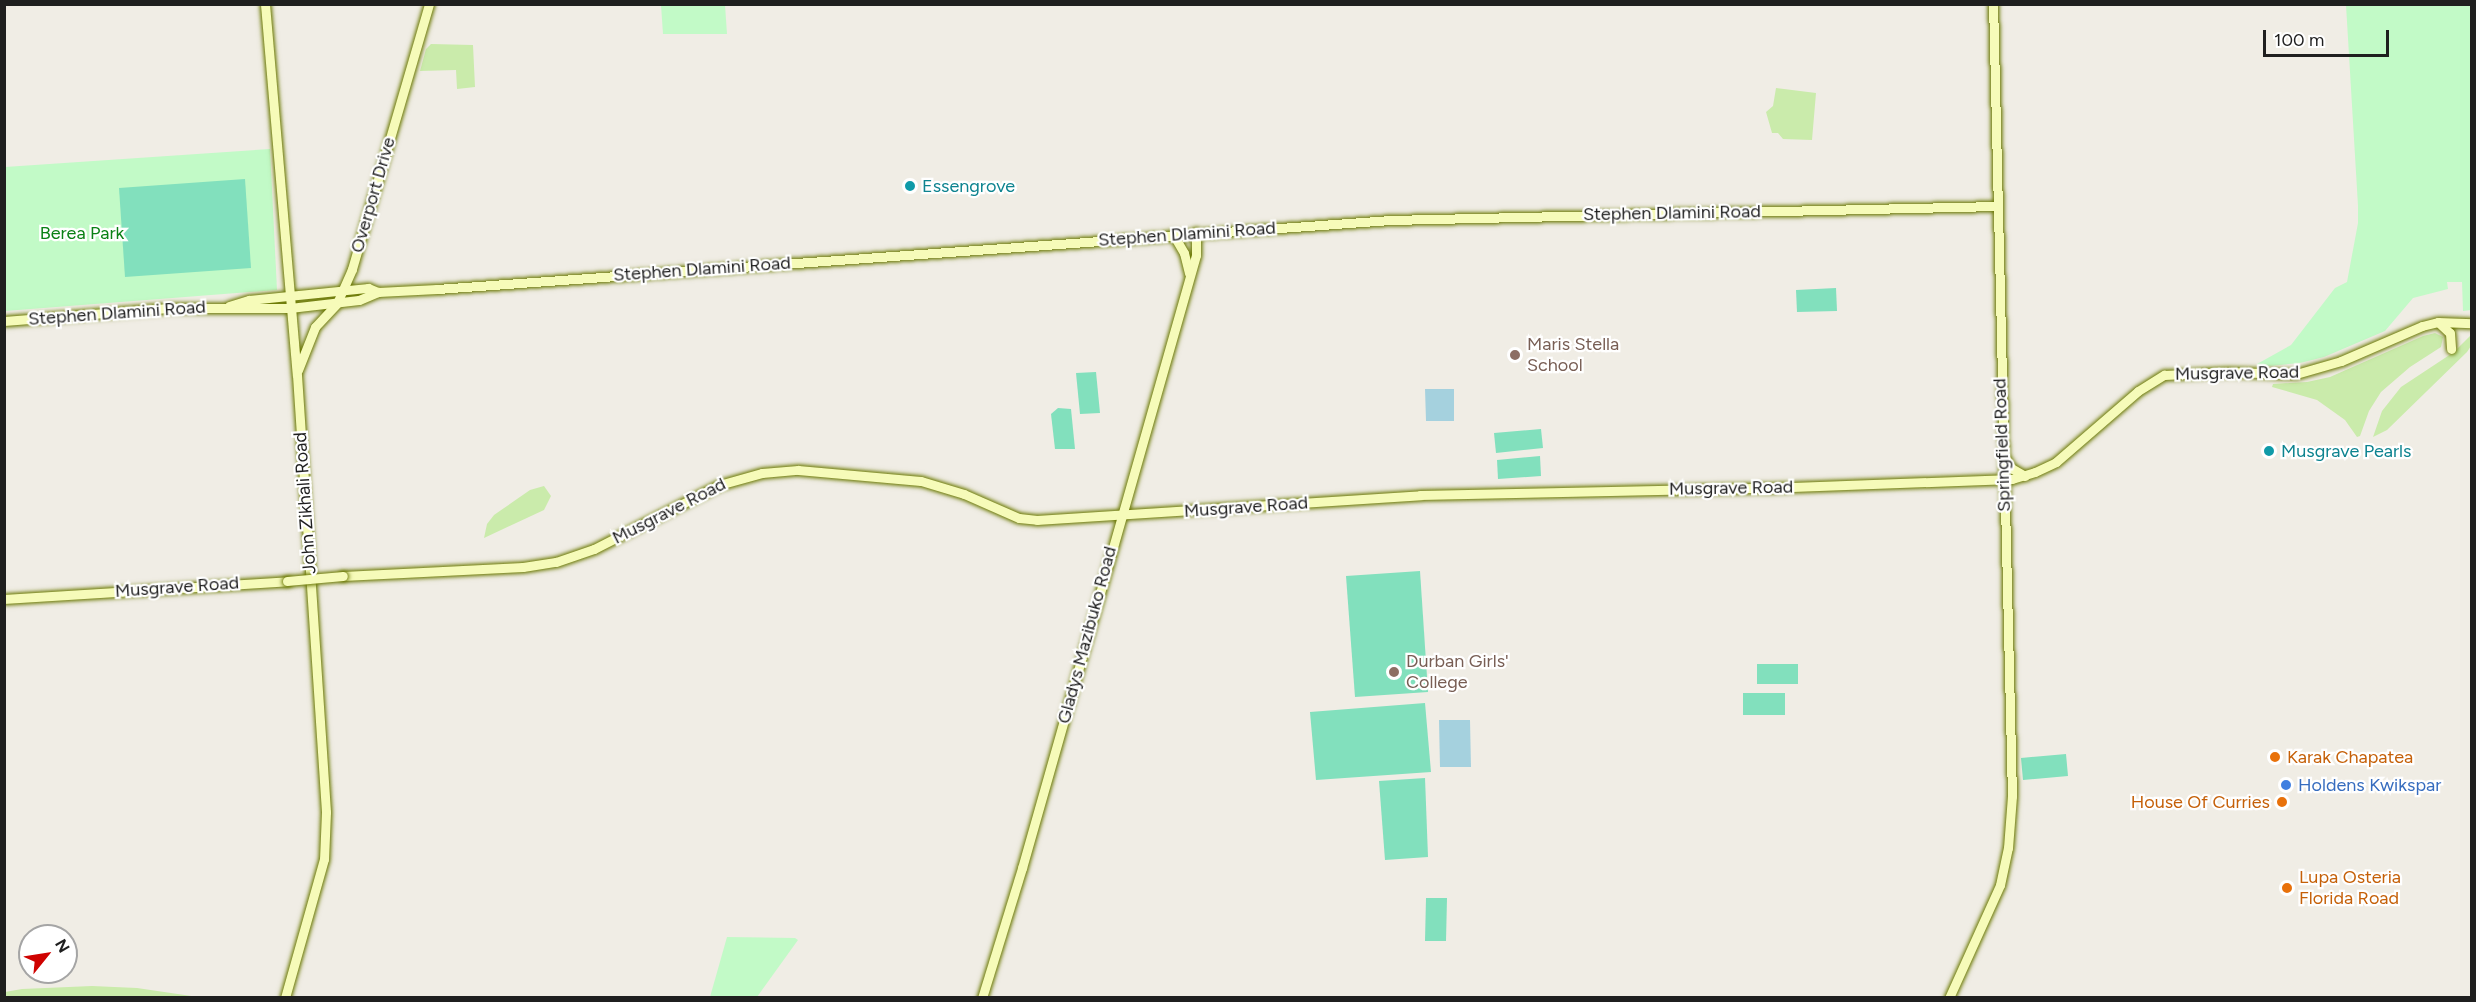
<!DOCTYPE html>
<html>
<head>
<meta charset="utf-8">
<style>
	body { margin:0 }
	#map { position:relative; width:2476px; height:1002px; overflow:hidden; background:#f0ede5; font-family:Figtree,sans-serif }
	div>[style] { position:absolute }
	.grass>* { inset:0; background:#caebab }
	.park>* { inset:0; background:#c2fac7 }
	.pitch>* { inset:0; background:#82e0bd }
	.water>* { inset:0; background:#a5d1de }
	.roads { filter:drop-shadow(0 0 2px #6b7903) drop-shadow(0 0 2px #6b7903) }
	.secondary>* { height:9px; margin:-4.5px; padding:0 4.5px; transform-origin:4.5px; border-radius:4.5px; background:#f6fbb9 }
	.bridges { filter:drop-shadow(0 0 2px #6b7903) drop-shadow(0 0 2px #6b7903) }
	.secondary-bridge>* { height:9px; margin:-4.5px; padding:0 4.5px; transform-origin:4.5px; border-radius:4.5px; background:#f6fbb9 }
	.dots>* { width:16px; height:16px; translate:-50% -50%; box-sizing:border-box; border:3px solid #fff; border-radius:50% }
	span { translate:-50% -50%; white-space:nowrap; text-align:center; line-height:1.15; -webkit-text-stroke:4.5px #fff; paint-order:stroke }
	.culture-label { font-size:18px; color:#0d838f }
	.left { translate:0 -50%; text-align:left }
	.street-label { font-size:18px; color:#1f1f1f }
	.park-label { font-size:18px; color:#0a8115 }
	.education-label { font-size:18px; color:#785e54 }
	.food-label { font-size:18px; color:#c56008 }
	.right { translate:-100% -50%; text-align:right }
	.shop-label { font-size:18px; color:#366cbe }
	.frame { position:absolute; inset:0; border:6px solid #1f1f1f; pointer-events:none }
	.north { position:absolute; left:18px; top:924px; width:60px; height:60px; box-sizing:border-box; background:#fff; border:2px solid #a5a5a5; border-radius:50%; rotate:60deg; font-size:16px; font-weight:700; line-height:24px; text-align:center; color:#1f1f1f }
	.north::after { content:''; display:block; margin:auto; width:21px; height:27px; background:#cf0200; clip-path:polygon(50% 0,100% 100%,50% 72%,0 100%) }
	.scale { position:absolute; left:2263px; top:30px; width:126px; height:27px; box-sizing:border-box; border:3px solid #1f1f1f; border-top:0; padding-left:8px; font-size:18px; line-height:21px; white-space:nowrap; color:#1f1f1f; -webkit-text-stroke:4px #fff; paint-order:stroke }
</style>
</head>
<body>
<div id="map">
	<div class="grass">
		<div style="clip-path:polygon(431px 44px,473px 45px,475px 87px,457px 89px,456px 70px,420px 71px,426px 49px)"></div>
		<div style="clip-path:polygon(1776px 88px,1816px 93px,1812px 140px,1783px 139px,1778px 133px,1772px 133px,1766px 112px,1773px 106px)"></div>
		<div style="clip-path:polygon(2435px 333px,2443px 337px,2441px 347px,2410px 367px,2381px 392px,2369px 411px,2360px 436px,2357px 437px,2345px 420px,2317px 400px,2272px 387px,2273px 384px,2307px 382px,2330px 377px,2423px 336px)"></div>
		<div style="clip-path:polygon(2471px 335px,2471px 346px,2467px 352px,2387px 430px,2373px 437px,2382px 411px,2401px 387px,2454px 352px)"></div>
		<div style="clip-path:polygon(544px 486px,551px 496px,544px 510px,484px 538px,487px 524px,494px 515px,530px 490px)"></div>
		<div style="clip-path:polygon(92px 986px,137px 988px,198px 997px,5px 997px,5px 992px,22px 989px)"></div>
	</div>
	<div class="park">
		<div style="clip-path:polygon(661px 5px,725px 5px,727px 34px,663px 34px)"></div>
		<div style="clip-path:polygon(2346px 5px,2471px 5px,2471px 310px,2463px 311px,2462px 282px,2447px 282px,2448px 289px,2413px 298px,2385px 331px,2324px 357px,2300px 363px,2258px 367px,2257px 364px,2291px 345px,2335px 288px,2347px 282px,2358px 223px,2358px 206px)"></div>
		<div style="clip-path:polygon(270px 149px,277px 290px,5px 311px,5px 167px)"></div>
		<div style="clip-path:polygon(727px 937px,795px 938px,798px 940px,757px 997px,710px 997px)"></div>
	</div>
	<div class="pitch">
		<div style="clip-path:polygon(245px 179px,251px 268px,125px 277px,119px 188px)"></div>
		<div style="clip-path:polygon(1836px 288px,1837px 311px,1797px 312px,1796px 290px)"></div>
		<div style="clip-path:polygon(1096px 372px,1100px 413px,1080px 414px,1076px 373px)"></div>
		<div style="clip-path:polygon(1058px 408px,1071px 409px,1075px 449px,1055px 449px,1051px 414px)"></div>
		<div style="clip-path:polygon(1541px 429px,1543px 448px,1496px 453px,1494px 433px)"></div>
		<div style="clip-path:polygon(1540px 456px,1541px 476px,1498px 479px,1497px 460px)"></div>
		<div style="clip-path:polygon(1420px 571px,1428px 692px,1355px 697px,1346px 576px)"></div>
		<div style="clip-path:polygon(1757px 664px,1798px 664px,1798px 684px,1757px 684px)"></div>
		<div style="clip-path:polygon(1743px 693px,1785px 693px,1785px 715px,1743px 715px)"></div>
		<div style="clip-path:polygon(1425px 703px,1431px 772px,1316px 780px,1310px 712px)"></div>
		<div style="clip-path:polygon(2066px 754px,2068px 776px,2023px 780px,2021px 758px)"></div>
		<div style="clip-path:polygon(1425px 778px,1428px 857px,1385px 860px,1379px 781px)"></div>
		<div style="clip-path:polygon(1426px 898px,1447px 898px,1446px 941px,1425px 941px)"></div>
	</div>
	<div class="water">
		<div style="clip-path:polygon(1425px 389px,1454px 389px,1454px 421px,1426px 421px)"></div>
		<div style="clip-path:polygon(1439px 720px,1470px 720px,1471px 767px,1440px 767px)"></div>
	</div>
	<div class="roads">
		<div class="secondary">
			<div style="left:265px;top:4px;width:372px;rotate:85.1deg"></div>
			<div style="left:297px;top:375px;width:438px;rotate:86.2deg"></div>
			<div style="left:326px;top:812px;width:47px;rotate:92.4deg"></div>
			<div style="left:324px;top:859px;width:144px;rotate:105.7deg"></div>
			<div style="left:1173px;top:234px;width:22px;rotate:60deg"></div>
			<div style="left:1184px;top:253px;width:21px;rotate:76deg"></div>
			<div style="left:229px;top:306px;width:21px;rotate:-17deg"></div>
			<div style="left:249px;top:300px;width:120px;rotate:-5.8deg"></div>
			<div style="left:368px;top:288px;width:11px;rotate:22deg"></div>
			<div style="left:378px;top:292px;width:59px;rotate:-2.9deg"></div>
			<div style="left:437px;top:289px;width:955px;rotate:-4.14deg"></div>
			<div style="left:1390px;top:220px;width:607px;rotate:-1.32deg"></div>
			<div style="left:4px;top:321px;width:168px;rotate:-4.5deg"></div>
			<div style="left:171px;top:308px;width:119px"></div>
			<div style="left:290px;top:308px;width:69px;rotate:-6.6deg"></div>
			<div style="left:359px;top:300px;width:21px;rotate:-23deg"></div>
			<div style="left:2438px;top:322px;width:16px;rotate:43deg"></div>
			<div style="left:2450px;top:333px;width:16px;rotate:86deg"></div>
			<div style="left:298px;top:370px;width:46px;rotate:-68.4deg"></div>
			<div style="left:315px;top:327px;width:33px;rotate:-47deg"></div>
			<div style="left:337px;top:303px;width:37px;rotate:-66deg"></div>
			<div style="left:352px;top:269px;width:276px;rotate:-73.8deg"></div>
			<div style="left:2003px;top:454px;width:16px;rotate:60deg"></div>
			<div style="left:2011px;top:468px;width:16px;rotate:30deg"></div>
			<div style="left:343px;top:576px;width:180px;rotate:-2.9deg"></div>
			<div style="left:523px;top:567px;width:33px;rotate:-9deg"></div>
			<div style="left:556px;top:562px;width:40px;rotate:-18.9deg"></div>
			<div style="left:594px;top:549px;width:140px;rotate:-27.1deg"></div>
			<div style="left:719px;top:485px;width:45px;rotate:-15.6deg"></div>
			<div style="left:762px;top:473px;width:36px;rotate:-5deg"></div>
			<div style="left:798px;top:470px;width:123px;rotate:5.1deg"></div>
			<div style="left:921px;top:481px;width:45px;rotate:16.8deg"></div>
			<div style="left:964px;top:494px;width:60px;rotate:23.6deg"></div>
			<div style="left:1019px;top:518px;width:18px;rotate:6deg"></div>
			<div style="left:1037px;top:520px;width:384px;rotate:-3.7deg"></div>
			<div style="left:1420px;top:495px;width:345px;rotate:-1.2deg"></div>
			<div style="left:1765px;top:488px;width:247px;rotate:-2.1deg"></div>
			<div style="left:2012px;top:479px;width:24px;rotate:-17deg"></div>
			<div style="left:2035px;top:472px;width:23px;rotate:-25deg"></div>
			<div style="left:2056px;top:462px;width:108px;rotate:-40.9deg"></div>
			<div style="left:2138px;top:391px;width:31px;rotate:-32deg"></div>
			<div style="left:2164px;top:375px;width:64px;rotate:-2.7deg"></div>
			<div style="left:2228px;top:372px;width:68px;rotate:1.7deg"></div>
			<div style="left:2296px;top:374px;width:47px;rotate:-16.1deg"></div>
			<div style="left:2341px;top:361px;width:88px;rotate:-23.4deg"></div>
			<div style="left:2422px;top:326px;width:16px;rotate:-14deg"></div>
			<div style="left:2438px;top:322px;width:34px;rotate:2deg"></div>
			<div style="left:4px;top:599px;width:284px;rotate:-3.6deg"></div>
			<div style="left:982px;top:998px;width:136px;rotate:-72.9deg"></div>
			<div style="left:1022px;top:868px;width:637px;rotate:-74.15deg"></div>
			<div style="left:1196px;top:255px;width:23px;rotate:-90deg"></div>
			<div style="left:1949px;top:998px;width:124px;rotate:-65.7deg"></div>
			<div style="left:2000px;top:885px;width:38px;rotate:-78deg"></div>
			<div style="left:2008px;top:848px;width:52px;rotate:-85.6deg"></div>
			<div style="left:2012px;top:796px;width:792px;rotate:-91.37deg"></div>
		</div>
	</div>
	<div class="bridges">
		<div class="secondary-bridge">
			<div style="left:287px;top:581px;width:56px;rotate:-5.1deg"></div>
		</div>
	</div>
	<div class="dots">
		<div style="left:910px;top:186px;background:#0f9aa8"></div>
		<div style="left:1515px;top:355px;background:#8d6e63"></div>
		<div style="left:2269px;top:451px;background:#0f9aa8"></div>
		<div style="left:1394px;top:672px;background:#8d6e63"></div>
		<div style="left:2275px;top:757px;background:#e8710a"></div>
		<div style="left:2286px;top:785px;background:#3f7fe0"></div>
		<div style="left:2282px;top:802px;background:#e8710a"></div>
		<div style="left:2287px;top:888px;background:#e8710a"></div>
	</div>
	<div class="culture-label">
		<span class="left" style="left:922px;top:186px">Essengrove</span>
		<span class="left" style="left:2281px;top:451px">Musgrave Pearls</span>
	</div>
	<div class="street-label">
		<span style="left:373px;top:195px;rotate:-74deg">Overport Drive</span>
		<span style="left:1672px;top:213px;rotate:-1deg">Stephen Dlamini Road</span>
		<span style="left:1187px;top:234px;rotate:-4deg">Stephen Dlamini Road</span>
		<span style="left:702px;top:269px;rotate:-4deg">Stephen Dlamini Road</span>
		<span style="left:117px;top:313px;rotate:-4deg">Stephen Dlamini Road</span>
		<span style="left:2237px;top:373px;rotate:-1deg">Musgrave Road</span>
		<span style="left:2002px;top:445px;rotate:-92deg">Springfield Road</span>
		<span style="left:1731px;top:488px;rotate:-1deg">Musgrave Road</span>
		<span style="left:305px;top:503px;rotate:-94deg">John Zikhali Road</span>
		<span style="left:1246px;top:507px;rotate:-4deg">Musgrave Road</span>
		<span style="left:669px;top:511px;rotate:-27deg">Musgrave Road</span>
		<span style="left:177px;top:587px;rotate:-4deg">Musgrave Road</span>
		<span style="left:1087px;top:635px;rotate:-75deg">Gladys Mazibuko Road</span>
	</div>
	<div class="park-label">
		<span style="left:82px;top:233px">Berea Park</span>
	</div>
	<div class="education-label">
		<span class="left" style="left:1527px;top:355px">Maris Stella<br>School</span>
		<span class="left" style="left:1406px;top:672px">Durban Girls'<br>College</span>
	</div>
	<div class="food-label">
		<span class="left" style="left:2287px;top:757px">Karak Chapatea</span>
		<span class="right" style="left:2270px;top:802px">House Of Curries</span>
		<span class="left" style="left:2299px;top:888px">Lupa Osteria<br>Florida Road</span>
	</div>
	<div class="shop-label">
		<span class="left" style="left:2298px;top:785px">Holdens Kwikspar</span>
	</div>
	<div class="frame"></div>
	<div class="north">N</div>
	<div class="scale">100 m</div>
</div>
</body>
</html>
